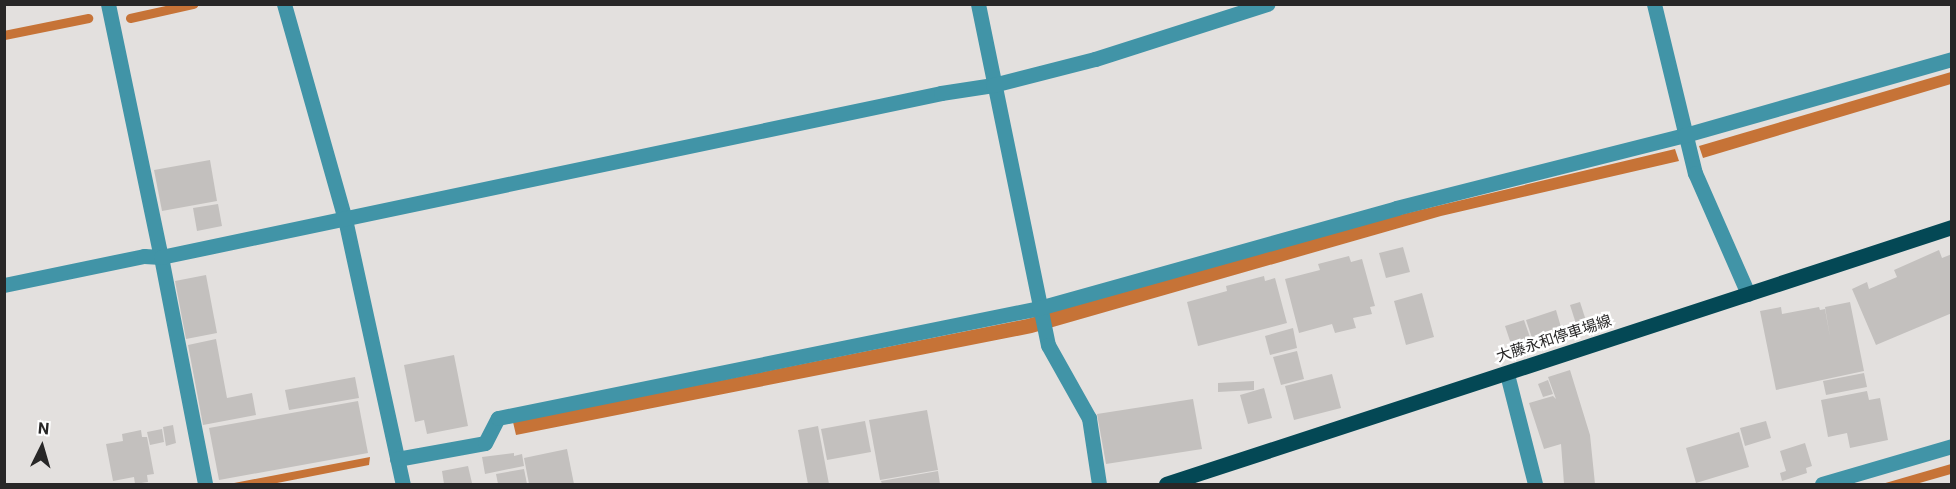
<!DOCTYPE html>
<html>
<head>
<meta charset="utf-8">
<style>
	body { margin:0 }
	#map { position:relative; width:1956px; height:489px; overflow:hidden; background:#e3e0de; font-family:Roboto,"Noto Sans JP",sans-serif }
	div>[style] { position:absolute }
	.water>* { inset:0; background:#c67337 }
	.stream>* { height:9px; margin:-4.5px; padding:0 4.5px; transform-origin:4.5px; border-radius:4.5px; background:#c67337 }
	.building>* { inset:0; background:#c3c0be }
	.minor>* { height:15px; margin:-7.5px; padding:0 7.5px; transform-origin:7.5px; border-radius:7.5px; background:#4194a7 }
	.major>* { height:15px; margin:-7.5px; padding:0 7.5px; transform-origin:7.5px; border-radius:7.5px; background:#044855 }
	span { translate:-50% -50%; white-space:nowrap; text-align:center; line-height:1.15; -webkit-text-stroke:5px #fff; paint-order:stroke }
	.street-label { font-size:15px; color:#282727 }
	.frame { position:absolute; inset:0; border:6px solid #282727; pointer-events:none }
	.north { position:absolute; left:12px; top:417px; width:60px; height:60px; -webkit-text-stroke:4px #fff; paint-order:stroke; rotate:5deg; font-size:16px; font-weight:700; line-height:24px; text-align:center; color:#282727 }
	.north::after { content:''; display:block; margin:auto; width:21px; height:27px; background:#282727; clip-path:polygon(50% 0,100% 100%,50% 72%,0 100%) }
</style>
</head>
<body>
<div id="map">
	<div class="water">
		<div style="clip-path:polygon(1951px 72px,1951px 84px,1703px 158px,1699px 146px)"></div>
		<div style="clip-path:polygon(1675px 149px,1679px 161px,1441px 216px,1032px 333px,516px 435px,513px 422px,1027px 319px,1399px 215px)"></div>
		<div style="clip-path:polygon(370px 457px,369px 465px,272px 484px,229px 484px)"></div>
		<div style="clip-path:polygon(1951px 464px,1951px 474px,1916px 484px,1882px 484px)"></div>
	</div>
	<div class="stream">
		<div style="left:130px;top:18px;width:65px;rotate:-12.5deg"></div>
		<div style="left:4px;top:35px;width:86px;rotate:-11.4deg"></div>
	</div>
	<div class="building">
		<div style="clip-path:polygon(210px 160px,217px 201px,162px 211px,154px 170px)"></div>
		<div style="clip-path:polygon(218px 204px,222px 226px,197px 231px,193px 208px)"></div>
		<div style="clip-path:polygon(1403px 247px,1410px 272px,1386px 278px,1379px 253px)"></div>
		<div style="clip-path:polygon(1939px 250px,1942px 258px,1952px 254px,1952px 313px,1876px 345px,1852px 289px,1867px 282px,1869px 289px,1897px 277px,1894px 270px)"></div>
		<div style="clip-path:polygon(1349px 256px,1351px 262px,1362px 259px,1375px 306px,1370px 307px,1372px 314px,1353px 318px,1356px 328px,1335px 333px,1332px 324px,1299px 333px,1285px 279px,1320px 270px,1318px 264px)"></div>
		<div style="clip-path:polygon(206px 275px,217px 333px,186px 339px,175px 281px)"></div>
		<div style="clip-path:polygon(1264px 276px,1265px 281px,1275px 278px,1287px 323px,1198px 346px,1187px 302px,1227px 291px,1226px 286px)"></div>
		<div style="clip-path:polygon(1422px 293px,1434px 337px,1406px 345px,1394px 301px)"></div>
		<div style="clip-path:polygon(1580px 302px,1588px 327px,1578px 330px,1570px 305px)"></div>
		<div style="clip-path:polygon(1850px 302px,1864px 371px,1776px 390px,1760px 311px,1781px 307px,1782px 314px,1819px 307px,1820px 310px,1825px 309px,1830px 337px,1825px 307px)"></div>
		<div style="clip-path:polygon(1556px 310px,1563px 334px,1534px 344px,1526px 320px)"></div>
		<div style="clip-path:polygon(1524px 320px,1532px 343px,1513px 350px,1505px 326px)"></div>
		<div style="clip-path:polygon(1293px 328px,1297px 348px,1270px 355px,1265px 336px)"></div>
		<div style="clip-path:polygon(216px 339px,227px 398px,252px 393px,256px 415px,203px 425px,188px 345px)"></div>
		<div style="clip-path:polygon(1297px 351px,1304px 379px,1281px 385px,1273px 357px)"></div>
		<div style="clip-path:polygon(454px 355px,468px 426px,427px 434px,424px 420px,415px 422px,404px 365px)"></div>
		<div style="clip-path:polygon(1570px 370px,1590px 435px,1595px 484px,1564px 484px,1561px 444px,1544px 449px,1529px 403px,1553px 396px,1556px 399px,1548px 377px)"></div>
		<div style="clip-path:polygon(1864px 373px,1867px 387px,1826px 395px,1823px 381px)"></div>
		<div style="clip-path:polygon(1332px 374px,1341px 408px,1294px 420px,1285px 386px)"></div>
		<div style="clip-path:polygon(355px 377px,359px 398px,289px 410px,285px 390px)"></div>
		<div style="clip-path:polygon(1548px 380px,1553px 394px,1543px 397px,1538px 384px)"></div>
		<div style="clip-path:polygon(1254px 381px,1254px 390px,1218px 392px,1218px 383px)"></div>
		<div style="clip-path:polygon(1264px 388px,1272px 418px,1248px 424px,1240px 395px)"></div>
		<div style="clip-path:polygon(1867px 391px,1869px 400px,1880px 398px,1888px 440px,1850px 448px,1847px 433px,1828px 437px,1821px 400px)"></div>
		<div style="clip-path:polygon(1193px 399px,1202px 449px,1106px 464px,1097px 414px)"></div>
		<div style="clip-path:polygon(358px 401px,368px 453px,219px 480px,209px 428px)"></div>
		<div style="clip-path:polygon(927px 410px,938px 470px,880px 480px,869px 420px)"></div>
		<div style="clip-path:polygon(865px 421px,871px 452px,827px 460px,821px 429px)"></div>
		<div style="clip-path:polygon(1766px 421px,1771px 438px,1745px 446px,1740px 428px)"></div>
		<div style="clip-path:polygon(173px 425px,176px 443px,166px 446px,163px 427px)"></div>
		<div style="clip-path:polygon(818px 426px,829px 484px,808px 484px,798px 430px)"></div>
		<div style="clip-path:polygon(162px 429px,164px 442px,150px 445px,147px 432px)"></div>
		<div style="clip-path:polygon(141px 430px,142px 437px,147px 437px,154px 474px,147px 475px,148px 482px,135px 484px,134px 477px,113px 481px,106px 444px,123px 441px,122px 434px)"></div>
		<div style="clip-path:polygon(1739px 432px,1749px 467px,1696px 483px,1686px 448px)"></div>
		<div style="clip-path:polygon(1805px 443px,1812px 466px,1806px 468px,1807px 473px,1782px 481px,1780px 473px,1786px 471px,1780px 451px)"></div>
		<div style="clip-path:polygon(567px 449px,574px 484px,529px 484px,524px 458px)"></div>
		<div style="clip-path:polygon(514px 453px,514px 456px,522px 454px,524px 466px,485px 474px,482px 457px)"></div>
		<div style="clip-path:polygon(468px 466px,472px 483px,444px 484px,442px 471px)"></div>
		<div style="clip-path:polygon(524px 469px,527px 484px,498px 484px,496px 474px)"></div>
		<div style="clip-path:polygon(938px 471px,940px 484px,882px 484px,881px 481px)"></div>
	</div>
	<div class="minor">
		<div style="left:108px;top:4px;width:258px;rotate:78.2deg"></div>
		<div style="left:161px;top:257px;width:231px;rotate:79deg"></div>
		<div style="left:284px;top:4px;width:223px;rotate:74.2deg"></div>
		<div style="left:345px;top:219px;width:271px;rotate:77.7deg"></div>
		<div style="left:978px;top:4px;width:348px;rotate:78.4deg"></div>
		<div style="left:1048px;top:345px;width:84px;rotate:60.7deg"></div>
		<div style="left:1089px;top:418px;width:67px;rotate:81.4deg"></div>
		<div style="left:1654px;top:4px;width:174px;rotate:76.4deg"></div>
		<div style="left:1695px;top:173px;width:132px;rotate:66.3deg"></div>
		<div style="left:4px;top:285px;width:143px;rotate:-11.7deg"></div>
		<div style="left:144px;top:256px;width:17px;rotate:3deg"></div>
		<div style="left:161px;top:257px;width:797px;rotate:-11.87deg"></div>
		<div style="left:941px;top:93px;width:53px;rotate:-8.7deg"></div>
		<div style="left:993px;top:85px;width:105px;rotate:-14.3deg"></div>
		<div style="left:1095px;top:59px;width:181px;rotate:-17.7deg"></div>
		<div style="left:1507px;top:374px;width:114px;rotate:75.7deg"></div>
		<div style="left:397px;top:459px;width:89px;rotate:-10.3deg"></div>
		<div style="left:485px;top:443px;width:28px;rotate:-63deg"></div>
		<div style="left:498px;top:418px;width:552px;rotate:-11.49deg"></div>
		<div style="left:1039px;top:308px;width:371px;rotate:-15.6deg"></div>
		<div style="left:1396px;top:208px;width:298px;rotate:-14.2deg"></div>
		<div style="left:1685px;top:135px;width:278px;rotate:-15.9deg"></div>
		<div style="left:1822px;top:484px;width:135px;rotate:-16.3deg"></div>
	</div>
	<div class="major">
		<div style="left:1166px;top:484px;width:827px;rotate:-18.11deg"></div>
	</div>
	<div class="street-label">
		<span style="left:1554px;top:339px;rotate:-18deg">大藤永和停車場線</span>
	</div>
	<div class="frame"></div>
	<div class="north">N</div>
</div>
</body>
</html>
